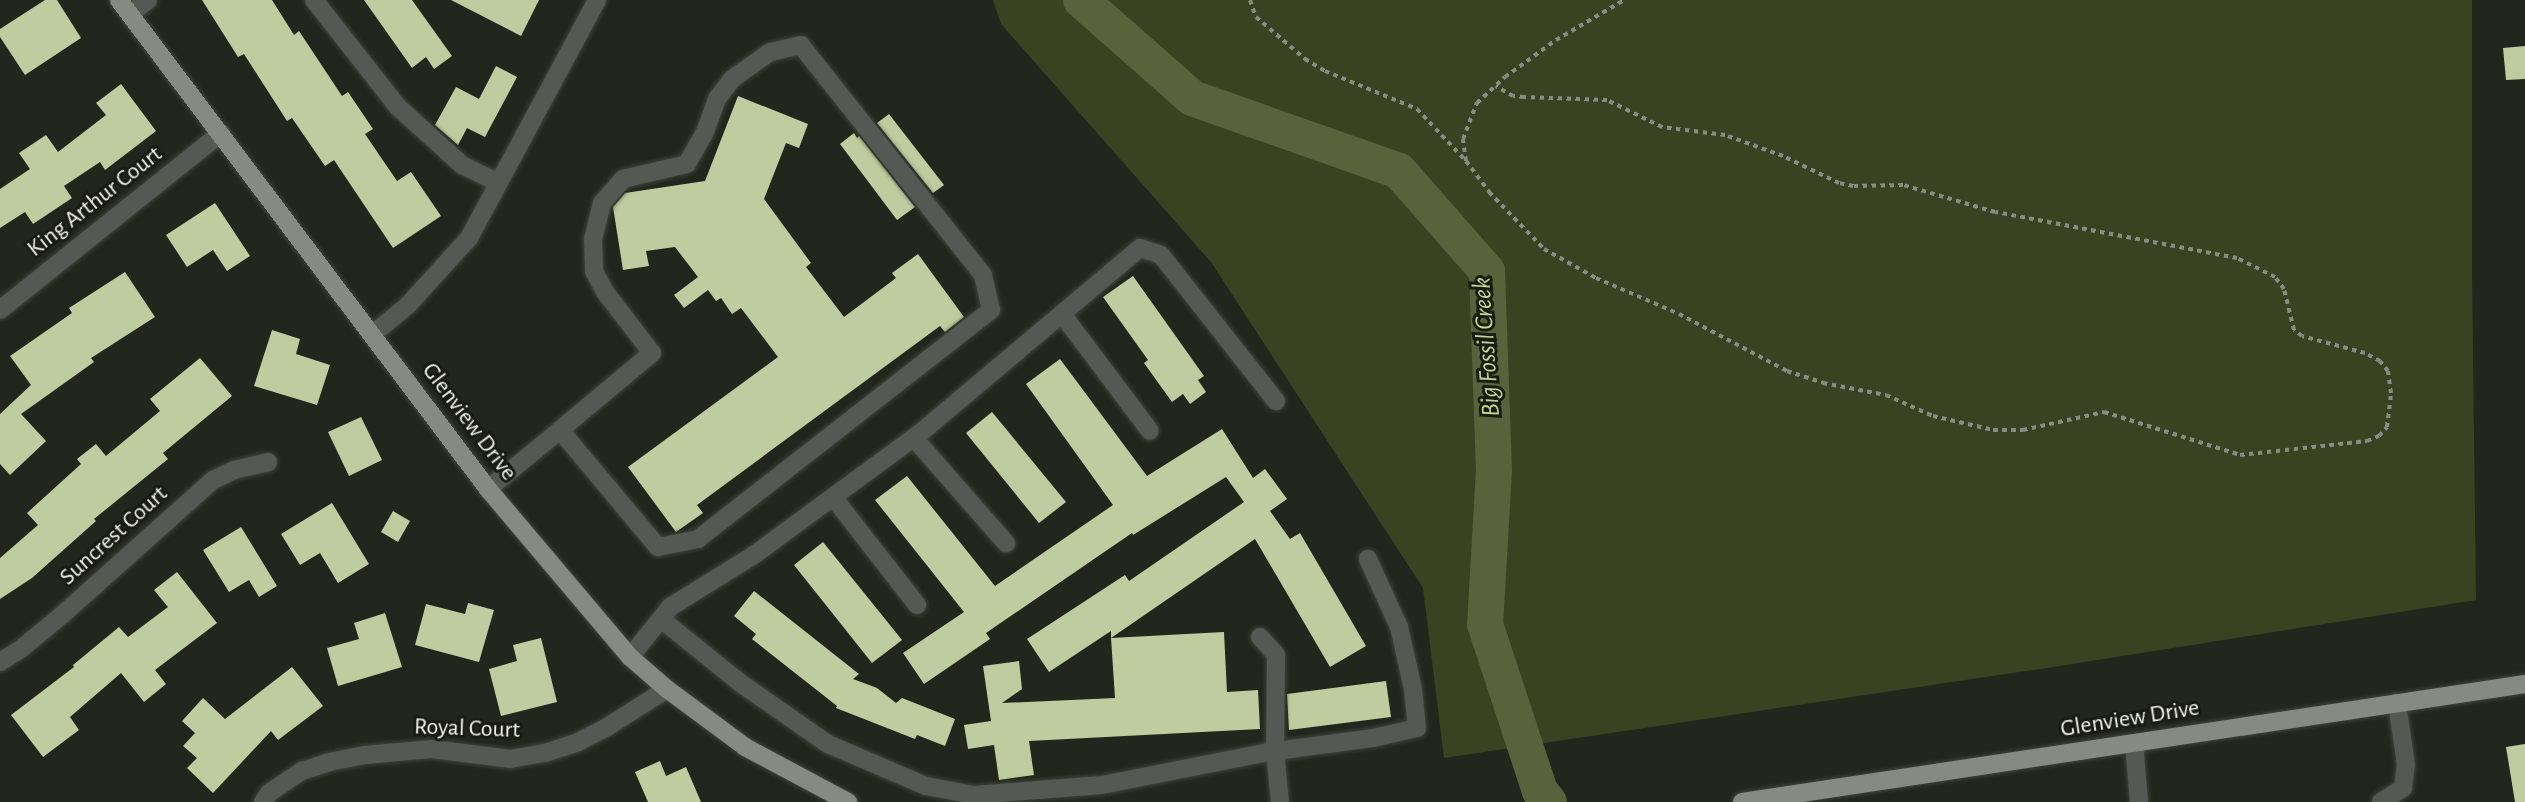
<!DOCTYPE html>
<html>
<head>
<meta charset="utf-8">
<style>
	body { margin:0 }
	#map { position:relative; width:2525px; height:802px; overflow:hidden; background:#23261c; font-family:"Alegreya Sans",sans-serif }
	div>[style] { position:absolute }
	.green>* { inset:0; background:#3a4321 }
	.river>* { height:36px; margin:-18px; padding:0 18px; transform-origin:18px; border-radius:18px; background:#58633b }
	.building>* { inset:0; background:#becc9f }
	.path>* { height:4px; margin-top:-2px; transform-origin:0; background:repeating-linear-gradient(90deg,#8a8c84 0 4.5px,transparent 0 9px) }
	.roads { filter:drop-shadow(0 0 2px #404339) drop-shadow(0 0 2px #404339) }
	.minor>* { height:18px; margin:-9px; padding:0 9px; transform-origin:9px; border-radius:9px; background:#565853 }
	.major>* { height:18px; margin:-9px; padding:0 9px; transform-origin:9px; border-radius:9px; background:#878a80 }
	span { translate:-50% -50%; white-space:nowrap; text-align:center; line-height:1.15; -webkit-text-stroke:6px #1a1c13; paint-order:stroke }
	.street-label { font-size:24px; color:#f2f4ee }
	.water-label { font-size:26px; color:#c2d591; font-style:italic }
</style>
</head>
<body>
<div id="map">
	<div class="green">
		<div style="clip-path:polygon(993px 0,2472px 0,2472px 275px,2476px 600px,2053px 667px,1444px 758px,1423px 588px,1211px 262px,1001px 24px)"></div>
	</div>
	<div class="river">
		<div style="left:1081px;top:0;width:148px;rotate:41.4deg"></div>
		<div style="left:1192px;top:98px;width:219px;rotate:19.4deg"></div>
		<div style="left:1399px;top:171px;width:133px;rotate:48.7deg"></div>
		<div style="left:1487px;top:271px;width:199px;rotate:88deg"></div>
		<div style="left:1494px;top:470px;width:154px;rotate:93.3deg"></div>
		<div style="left:1485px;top:624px;width:176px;rotate:71.8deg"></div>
		<div style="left:1540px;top:791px;width:14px;rotate:51deg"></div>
	</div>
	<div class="building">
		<div style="clip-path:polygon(45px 0,57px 0,81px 38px,25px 75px,0 37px,0 29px)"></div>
		<div style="clip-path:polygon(202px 0,272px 0,294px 35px,299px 31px,342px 96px,348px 92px,373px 129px,365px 134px,397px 181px,411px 172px,441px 216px,393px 248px,334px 160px,325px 166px,292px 118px,287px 121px,244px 54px,238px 57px)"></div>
		<div style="clip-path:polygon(364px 0,412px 0,452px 56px,434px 69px,426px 57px,412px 68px)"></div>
		<div style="clip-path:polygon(451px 0,539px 0,521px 36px)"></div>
		<div style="clip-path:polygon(2525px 46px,2525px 79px,2506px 80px,2503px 48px)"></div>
		<div style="clip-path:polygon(496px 66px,517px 77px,485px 137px,467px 128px,458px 145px,435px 125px,456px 87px,479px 99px)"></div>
		<div style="clip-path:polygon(121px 84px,156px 131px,105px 170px,100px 162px,64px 186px,72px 198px,33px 224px,25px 212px,0 228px,0 189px,30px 169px,19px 153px,46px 135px,58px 152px,106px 115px,96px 103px)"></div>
		<div style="clip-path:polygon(738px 96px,808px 124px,799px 148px,786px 143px,764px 199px,811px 263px,806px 267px,844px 317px,896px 278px,892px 273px,918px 254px,964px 317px,945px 332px,940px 326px,697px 505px,703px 513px,676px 532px,628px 467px,778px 357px,741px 308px,732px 314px,721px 298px,716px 301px,708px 290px,684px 308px,674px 295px,698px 277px,675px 247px,646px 251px,649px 266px,623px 270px,613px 207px,625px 193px,705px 181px)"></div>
		<div style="clip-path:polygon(889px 114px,944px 185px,933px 193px,877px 123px)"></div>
		<div style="clip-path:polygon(854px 133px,857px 138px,859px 136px,915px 207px,897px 220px,840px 144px)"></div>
		<div style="clip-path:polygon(215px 203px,250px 256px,227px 271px,213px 250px,187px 267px,166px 235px)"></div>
		<div style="clip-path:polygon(125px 272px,155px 317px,91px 358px,94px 362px,21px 414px,46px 441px,10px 475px,0 464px,0 414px,31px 385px,10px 356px,72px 313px,69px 308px)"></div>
		<div style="clip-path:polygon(1133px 276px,1204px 376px,1198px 380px,1206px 392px,1190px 404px,1183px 394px,1172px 402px,1144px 363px,1148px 360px,1103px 297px)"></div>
		<div style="clip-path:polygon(272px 330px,300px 339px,296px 354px,330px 365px,317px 405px,254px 386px)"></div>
		<div style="clip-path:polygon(200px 358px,232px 396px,163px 453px,168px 459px,94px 519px,96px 521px,32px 578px,0 599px,0 558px,38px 525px,27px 513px,81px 464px,77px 459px,96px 444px,106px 456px,160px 411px,150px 399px)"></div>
		<div style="clip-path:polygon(1060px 359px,1147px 476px,1222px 429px,1253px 478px,1265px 469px,1287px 499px,1270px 511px,1290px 539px,1300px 533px,1366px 646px,1330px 667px,1255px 539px,1111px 638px,1111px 631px,1049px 672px,1027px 639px,1125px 575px,1129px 581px,1244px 502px,1226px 477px,1133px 535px,1132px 533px,986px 633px,990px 639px,924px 684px,903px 653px,964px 612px,875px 500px,907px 476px,995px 586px,1113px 505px,1026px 384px)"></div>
		<div style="clip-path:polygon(992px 412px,1066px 502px,1039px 523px,966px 433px)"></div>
		<div style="clip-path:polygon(361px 417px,382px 460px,349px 476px,328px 432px)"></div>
		<div style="clip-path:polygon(332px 503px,369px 564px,338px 583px,320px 553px,300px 565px,281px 534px)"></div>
		<div style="clip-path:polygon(393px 511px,410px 521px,398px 542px,381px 532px)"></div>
		<div style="clip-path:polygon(241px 527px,277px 586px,259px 597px,249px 580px,229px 592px,203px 550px)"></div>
		<div style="clip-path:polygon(823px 542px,902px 640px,872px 663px,794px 565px)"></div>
		<div style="clip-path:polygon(177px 572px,217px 623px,155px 670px,166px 684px,144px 702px,121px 673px,70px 717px,79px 730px,43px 757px,11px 715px,74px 667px,73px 665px,119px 627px,128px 637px,168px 607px,154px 590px)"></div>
		<div style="clip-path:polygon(754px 591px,859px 674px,853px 679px,877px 688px,896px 703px,902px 698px,955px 719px,945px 746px,917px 735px,915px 739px,836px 708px,837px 706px,752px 639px,756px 634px,734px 616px)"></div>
		<div style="clip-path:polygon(468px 603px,494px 610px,479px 662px,415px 645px,426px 604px,465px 614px)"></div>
		<div style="clip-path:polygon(385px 613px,402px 667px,338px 686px,327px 648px,359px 639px,354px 623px)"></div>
		<div style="clip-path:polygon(1224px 632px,1227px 692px,1258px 690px,1260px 729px,1029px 741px,1034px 775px,999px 780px,994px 745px,968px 749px,964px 725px,991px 721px,983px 666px,1019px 661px,1022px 689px,1002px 703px,1115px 698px,1111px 638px)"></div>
		<div style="clip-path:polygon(541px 638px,557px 702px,501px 716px,489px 669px,517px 661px,513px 645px)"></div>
		<div style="clip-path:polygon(292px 667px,323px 706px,278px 740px,271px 731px,213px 793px,187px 768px,197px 758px,183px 746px,195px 733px,182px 721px,203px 698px,225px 719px)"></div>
		<div style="clip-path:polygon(1386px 681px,1391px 717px,1289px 730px,1287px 694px)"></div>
		<div style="clip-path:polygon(2525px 744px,2525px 802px,2515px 802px,2506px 747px)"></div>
		<div style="clip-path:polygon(660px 761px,666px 776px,686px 767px,701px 802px,648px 802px,635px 772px)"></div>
	</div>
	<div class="path">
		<div style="left:1250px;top:0;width:18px;rotate:71deg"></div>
		<div style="left:1256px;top:17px;width:65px;rotate:40.6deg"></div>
		<div style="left:1305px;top:59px;width:23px;rotate:31deg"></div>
		<div style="left:1325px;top:71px;width:100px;rotate:22.4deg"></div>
		<div style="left:1417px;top:109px;width:71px;rotate:46.7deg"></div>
		<div style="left:1466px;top:161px;width:39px;rotate:53deg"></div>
		<div style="left:1489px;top:192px;width:79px;rotate:46deg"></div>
		<div style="left:1544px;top:249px;width:60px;rotate:29.1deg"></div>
		<div style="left:1596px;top:278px;width:90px;rotate:23.4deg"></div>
		<div style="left:1679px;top:314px;width:122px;rotate:27.8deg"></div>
		<div style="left:1787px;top:371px;width:38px;rotate:18deg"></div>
		<div style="left:1823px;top:383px;width:64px;rotate:10.8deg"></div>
		<div style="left:1886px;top:395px;width:51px;rotate:24.1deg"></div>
		<div style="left:1933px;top:416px;width:62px;rotate:13.1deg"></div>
		<div style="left:1993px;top:430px;width:30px"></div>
		<div style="left:2023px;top:430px;width:83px;rotate:-12.5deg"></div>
		<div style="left:2104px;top:412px;width:143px;rotate:17.5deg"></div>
		<div style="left:2240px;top:455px;width:128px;rotate:-6.3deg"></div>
		<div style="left:2367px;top:441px;width:13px;rotate:-23deg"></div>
		<div style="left:2379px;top:436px;width:12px;rotate:-48deg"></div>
		<div style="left:2387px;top:427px;width:34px;rotate:-83deg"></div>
		<div style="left:2391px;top:393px;width:22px;rotate:-98deg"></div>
		<div style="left:2388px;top:371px;width:13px;rotate:-129deg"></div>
		<div style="left:2380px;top:361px;width:17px;rotate:-152deg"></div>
		<div style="left:2365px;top:353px;width:65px;rotate:-164.9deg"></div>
		<div style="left:2302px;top:336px;width:10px;rotate:-143deg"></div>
		<div style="left:2294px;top:330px;width:42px;rotate:-103.7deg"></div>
		<div style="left:2284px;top:289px;width:15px;rotate:-127deg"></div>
		<div style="left:2275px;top:277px;width:42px;rotate:-153.4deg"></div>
		<div style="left:2237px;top:258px;width:246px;rotate:-169.2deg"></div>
		<div style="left:1995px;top:212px;width:96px;rotate:-163.6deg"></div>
		<div style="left:1903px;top:185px;width:50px;rotate:178.9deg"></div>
		<div style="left:1853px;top:186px;width:14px;rotate:-168deg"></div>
		<div style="left:1839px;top:183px;width:62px;rotate:-154.3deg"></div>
		<div style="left:1783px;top:156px;width:62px;rotate:-160.1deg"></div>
		<div style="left:1725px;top:135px;width:64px;rotate:-172.8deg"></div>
		<div style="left:1662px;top:127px;width:61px;rotate:-153.9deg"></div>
		<div style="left:1607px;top:100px;width:83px;rotate:-177.9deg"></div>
		<div style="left:1524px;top:97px;width:11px;rotate:-175deg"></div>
		<div style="left:1513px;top:96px;width:20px;rotate:-150deg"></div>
		<div style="left:1466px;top:161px;width:22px;rotate:-98deg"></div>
		<div style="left:1463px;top:139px;width:39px;rotate:-69deg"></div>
		<div style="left:1477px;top:103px;width:38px;rotate:-43deg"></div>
		<div style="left:1505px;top:77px;width:63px;rotate:-36deg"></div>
		<div style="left:1556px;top:40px;width:79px;rotate:-30.5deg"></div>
	</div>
	<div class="roads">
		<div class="minor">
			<div style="left:314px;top:0;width:136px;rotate:51.9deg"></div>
			<div style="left:398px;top:107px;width:86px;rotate:42.2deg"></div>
			<div style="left:462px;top:165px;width:41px;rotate:25.9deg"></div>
			<div style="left:130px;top:14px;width:23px;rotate:-38deg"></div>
			<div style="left:0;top:310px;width:283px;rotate:-38.7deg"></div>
			<div style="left:1062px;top:314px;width:146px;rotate:53.1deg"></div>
			<div style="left:373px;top:334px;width:45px;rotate:-39.6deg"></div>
			<div style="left:408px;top:305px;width:91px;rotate:-47.7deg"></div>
			<div style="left:469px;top:238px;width:270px;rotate:-61.7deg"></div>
			<div style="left:914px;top:438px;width:140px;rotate:48.8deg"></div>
			<div style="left:488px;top:489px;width:93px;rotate:-39.3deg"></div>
			<div style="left:560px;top:430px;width:153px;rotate:50.1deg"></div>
			<div style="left:658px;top:547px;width:41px;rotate:-11.3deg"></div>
			<div style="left:698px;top:539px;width:372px;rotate:-38deg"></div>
			<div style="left:991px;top:310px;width:36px;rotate:-103deg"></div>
			<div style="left:983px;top:275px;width:293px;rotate:-128.4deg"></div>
			<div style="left:801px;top:45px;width:32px;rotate:167deg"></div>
			<div style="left:770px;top:52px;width:47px;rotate:144.6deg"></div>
			<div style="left:732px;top:79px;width:25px;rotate:127deg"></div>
			<div style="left:717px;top:99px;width:37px;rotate:110deg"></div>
			<div style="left:704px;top:134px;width:34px;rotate:120deg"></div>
			<div style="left:687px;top:164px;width:66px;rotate:166.8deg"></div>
			<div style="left:623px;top:179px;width:32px;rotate:131deg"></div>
			<div style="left:602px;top:203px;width:37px;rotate:104deg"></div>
			<div style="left:593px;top:239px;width:32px;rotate:88deg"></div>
			<div style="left:594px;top:271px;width:24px;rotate:62deg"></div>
			<div style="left:605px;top:292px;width:77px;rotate:52.4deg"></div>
			<div style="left:652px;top:353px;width:120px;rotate:140.1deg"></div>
			<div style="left:833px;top:497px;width:137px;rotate:52.1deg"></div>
			<div style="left:661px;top:619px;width:100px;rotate:38.9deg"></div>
			<div style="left:739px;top:682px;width:108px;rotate:34.9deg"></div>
			<div style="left:828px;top:744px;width:107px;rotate:23.2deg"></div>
			<div style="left:926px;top:786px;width:49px;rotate:10.6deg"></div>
			<div style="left:974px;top:795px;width:128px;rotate:-4.5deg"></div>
			<div style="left:1102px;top:785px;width:170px;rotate:-11.2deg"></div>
			<div style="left:1269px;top:752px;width:105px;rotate:-7.7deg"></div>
			<div style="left:1373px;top:738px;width:45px;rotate:-12.8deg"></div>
			<div style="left:1417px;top:728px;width:39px;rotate:-96deg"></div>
			<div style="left:1413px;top:689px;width:64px;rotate:-102.7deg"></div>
			<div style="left:1399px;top:627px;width:75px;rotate:-114.5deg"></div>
			<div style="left:1260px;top:637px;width:24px;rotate:48deg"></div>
			<div style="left:1276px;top:655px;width:97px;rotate:90.6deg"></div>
			<div style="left:1275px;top:752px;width:50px;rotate:84.3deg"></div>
			<div style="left:630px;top:657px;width:64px;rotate:-51.3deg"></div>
			<div style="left:670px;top:607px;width:99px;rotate:-31.8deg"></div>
			<div style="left:754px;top:555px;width:205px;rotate:-36.3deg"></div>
			<div style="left:919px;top:434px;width:289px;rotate:-40.1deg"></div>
			<div style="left:1140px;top:248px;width:22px;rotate:18deg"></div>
			<div style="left:1161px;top:255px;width:186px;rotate:51.8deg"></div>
			<div style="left:0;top:662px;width:26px;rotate:-32deg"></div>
			<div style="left:22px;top:648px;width:52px;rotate:-39.5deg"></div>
			<div style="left:62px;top:615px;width:203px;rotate:-41.8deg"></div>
			<div style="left:213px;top:480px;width:23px;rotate:-25deg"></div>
			<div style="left:234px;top:470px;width:35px;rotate:-13deg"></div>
			<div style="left:2134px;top:743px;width:59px;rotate:85.2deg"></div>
			<div style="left:263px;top:802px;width:11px;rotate:-56deg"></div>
			<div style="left:269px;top:793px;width:40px;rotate:-34deg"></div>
			<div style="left:302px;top:771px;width:28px;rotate:-18deg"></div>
			<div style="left:329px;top:762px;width:37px;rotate:-11deg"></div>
			<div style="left:365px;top:755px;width:67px;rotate:-5.1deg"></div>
			<div style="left:432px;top:749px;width:79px;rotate:7.3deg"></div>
			<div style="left:510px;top:759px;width:36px;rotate:-10deg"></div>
			<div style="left:545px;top:753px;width:35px;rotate:-18deg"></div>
			<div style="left:578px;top:742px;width:33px;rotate:-27deg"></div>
			<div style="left:607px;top:727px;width:71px;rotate:-32.3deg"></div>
			<div style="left:2381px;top:802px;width:26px;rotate:-32deg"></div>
			<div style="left:2403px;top:788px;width:23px;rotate:-83deg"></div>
			<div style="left:2406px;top:765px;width:63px;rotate:-98.3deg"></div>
		</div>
		<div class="major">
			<div style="left:119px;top:0;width:613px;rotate:52.96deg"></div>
			<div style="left:488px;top:489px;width:220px;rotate:49.8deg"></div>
			<div style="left:630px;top:657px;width:49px;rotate:40.9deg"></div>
			<div style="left:667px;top:689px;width:97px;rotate:36.6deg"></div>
			<div style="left:745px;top:747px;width:117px;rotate:28.1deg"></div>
			<div style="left:1742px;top:802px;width:792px;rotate:-8.57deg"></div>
		</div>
	</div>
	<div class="street-label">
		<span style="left:95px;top:202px;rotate:-38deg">King Arthur Court</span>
		<span style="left:469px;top:422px;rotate:53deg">Glenview Drive</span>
		<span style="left:114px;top:536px;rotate:-42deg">Suncrest Court</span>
		<span style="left:2130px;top:719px;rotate:-9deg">Glenview Drive</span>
		<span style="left:467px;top:729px;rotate:2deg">Royal Court</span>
	</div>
	<div class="water-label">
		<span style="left:1487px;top:347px;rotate:-94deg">Big Fossil Creek</span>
	</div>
</div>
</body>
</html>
